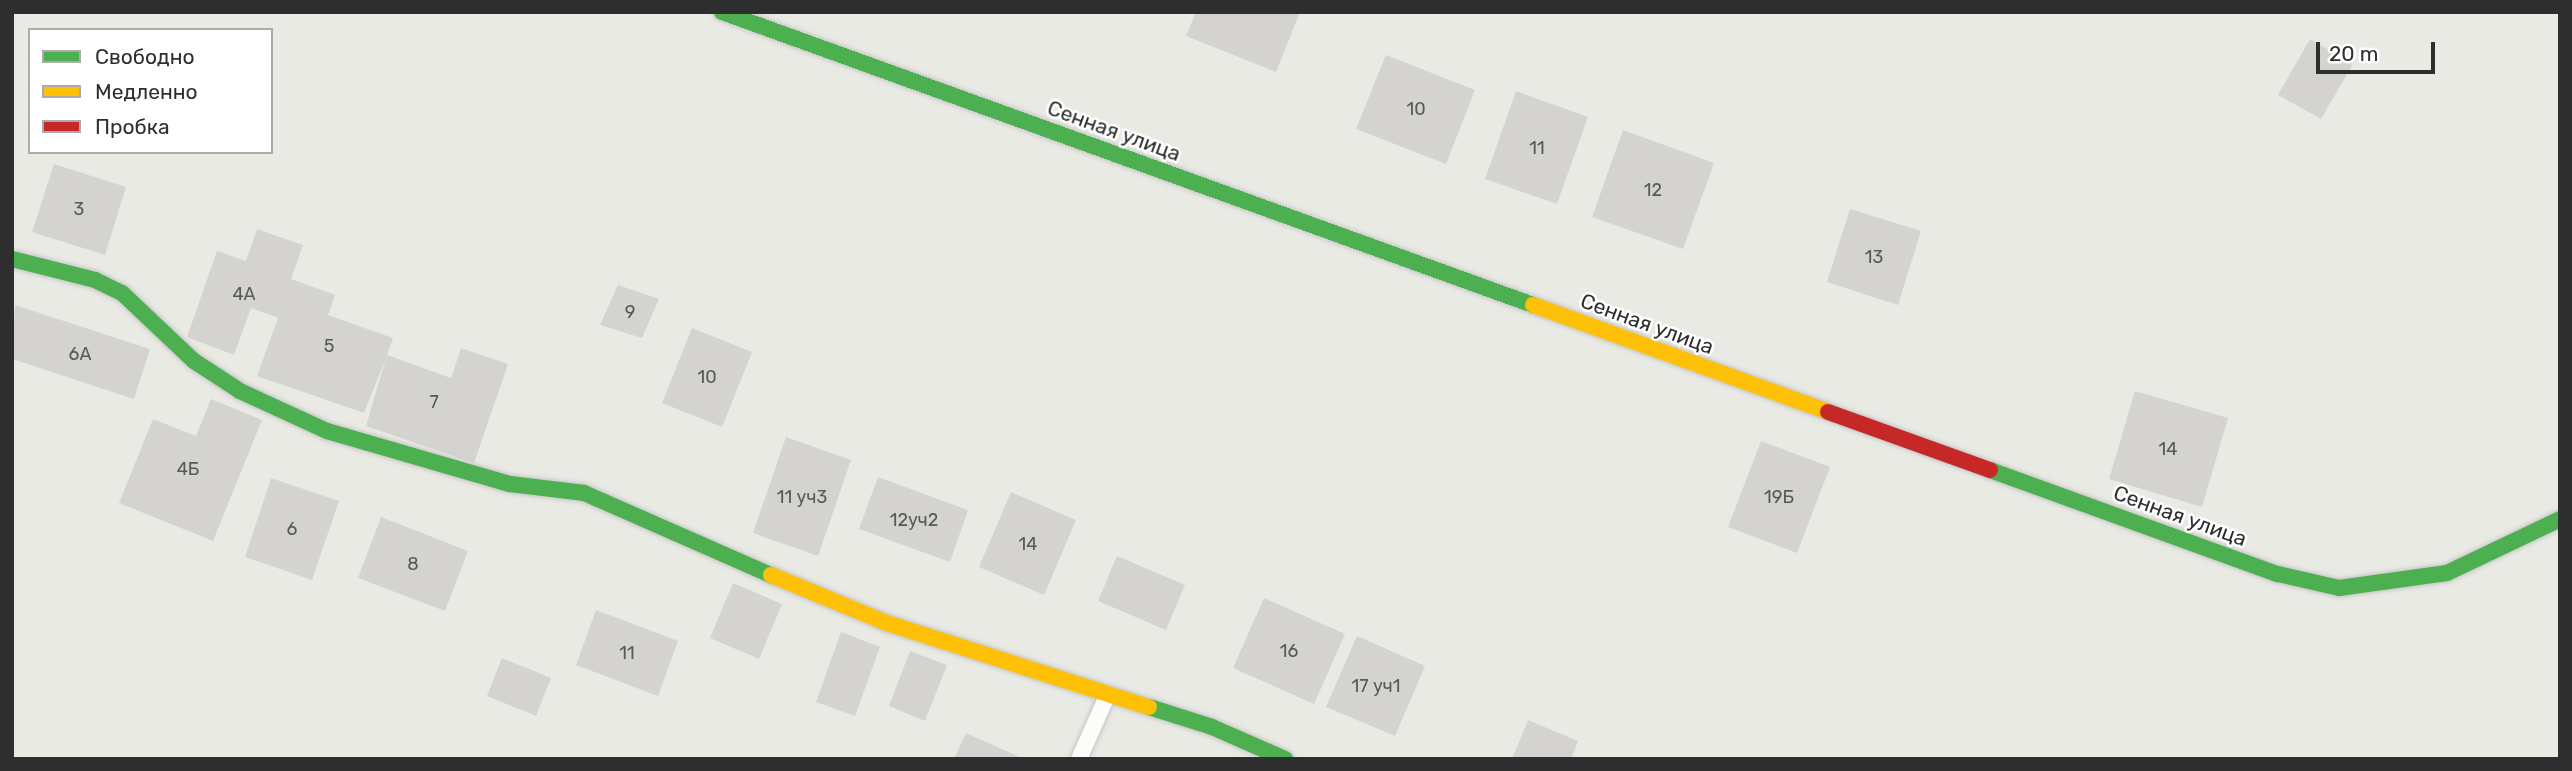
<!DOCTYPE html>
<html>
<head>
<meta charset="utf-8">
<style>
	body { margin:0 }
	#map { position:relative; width:2572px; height:771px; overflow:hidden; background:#eaeae5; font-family:Rubik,sans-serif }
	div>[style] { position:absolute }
	.building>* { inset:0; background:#d4d3cf }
	.roads { filter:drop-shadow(0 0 2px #c5c5c4) drop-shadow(0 0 2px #c5c5c4) }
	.lane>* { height:16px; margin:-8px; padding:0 8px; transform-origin:8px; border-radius:8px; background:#fcfcfb }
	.fast>* { height:16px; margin:-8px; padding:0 8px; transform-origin:8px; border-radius:8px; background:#4caf50 }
	.slow>* { height:16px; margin:-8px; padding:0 8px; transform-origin:8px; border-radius:8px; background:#ffc107 }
	.jam>* { height:16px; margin:-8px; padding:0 8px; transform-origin:8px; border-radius:8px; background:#c62828 }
	span { translate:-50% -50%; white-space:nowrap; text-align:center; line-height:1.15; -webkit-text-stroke:5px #fff; paint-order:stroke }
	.number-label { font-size:18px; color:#585857 }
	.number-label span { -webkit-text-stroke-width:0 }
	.street-label { font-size:21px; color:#2e2e2e }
	.frame { position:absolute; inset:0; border:14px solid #2e2e2e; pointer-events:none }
	.legend { position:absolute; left:28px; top:28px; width:245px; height:126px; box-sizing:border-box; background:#fff; border:2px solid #ababab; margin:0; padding:9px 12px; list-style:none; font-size:21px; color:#2e2e2e }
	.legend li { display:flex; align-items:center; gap:14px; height:35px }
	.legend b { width:35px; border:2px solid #ababab }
	.scale { position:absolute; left:2316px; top:42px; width:119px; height:32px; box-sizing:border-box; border:4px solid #2e2e2e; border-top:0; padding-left:9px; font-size:21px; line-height:24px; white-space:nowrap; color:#2e2e2e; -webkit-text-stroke:5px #fff; paint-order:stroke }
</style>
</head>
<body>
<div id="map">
	<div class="building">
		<div style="clip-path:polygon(1196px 12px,1300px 12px,1276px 72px,1186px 36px)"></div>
		<div style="clip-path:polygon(2310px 39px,2353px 64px,2321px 119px,2278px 95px)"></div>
		<div style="clip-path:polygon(1386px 55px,1475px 90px,1446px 164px,1356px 129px)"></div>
		<div style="clip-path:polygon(1516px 91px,1588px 117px,1557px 204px,1485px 179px)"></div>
		<div style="clip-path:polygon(1623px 130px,1714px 163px,1683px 249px,1592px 217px)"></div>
		<div style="clip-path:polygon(54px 164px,126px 187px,105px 255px,32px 232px)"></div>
		<div style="clip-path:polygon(1850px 209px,1921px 231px,1898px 305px,1827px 282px)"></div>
		<div style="clip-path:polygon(257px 229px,303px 245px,291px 279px,335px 295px,328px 315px,393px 338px,387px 355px,451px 378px,461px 348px,508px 364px,474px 463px,366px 426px,386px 358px,364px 413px,257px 376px,278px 318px,251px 308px,234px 355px,187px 337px,217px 251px,246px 261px)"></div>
		<div style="clip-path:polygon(618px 285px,659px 299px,642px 338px,600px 325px)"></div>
		<div style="clip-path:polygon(15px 305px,150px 349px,134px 399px,12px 359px)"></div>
		<div style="clip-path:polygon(692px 328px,752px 352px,722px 427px,662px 403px)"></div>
		<div style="clip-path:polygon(2135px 391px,2228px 418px,2202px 507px,2109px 479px)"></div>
		<div style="clip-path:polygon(211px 399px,262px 420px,213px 541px,119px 503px,153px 419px,196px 436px)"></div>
		<div style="clip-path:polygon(786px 437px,851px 460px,818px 556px,753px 533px)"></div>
		<div style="clip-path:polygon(1761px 441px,1830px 467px,1797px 553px,1728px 527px)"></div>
		<div style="clip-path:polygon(878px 477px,968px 510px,950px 562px,859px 529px)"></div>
		<div style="clip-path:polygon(271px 478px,339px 501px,312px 580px,245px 557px)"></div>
		<div style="clip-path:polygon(1011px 492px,1076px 520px,1044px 595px,979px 567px)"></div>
		<div style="clip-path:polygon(381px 517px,468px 551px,445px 611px,358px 578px)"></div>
		<div style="clip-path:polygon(1117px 556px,1185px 585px,1166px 630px,1098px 601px)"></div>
		<div style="clip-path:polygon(733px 583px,782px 604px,759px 659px,710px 638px)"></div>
		<div style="clip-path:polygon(1264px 598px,1345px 634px,1314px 704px,1233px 668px)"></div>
		<div style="clip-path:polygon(596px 610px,678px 641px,658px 696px,576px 665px)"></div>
		<div style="clip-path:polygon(841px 632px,880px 647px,855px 716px,816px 702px)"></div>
		<div style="clip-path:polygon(1357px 636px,1425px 666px,1395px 736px,1326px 707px)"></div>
		<div style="clip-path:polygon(910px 651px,947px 665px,925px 721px,889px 706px)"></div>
		<div style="clip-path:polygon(502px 658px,551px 678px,536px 716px,487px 696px)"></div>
		<div style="clip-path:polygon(1528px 720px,1578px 741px,1571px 759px,1512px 759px)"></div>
		<div style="clip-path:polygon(966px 733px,1024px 759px,954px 759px)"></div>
	</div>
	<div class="roads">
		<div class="lane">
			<div style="left:1079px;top:759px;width:71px;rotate:-66deg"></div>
		</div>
		<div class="fast">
			<div style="left:722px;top:12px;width:862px;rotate:19.86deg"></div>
			<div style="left:12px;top:259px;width:86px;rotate:14.2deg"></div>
			<div style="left:95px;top:280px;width:30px;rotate:26deg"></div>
			<div style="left:122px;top:293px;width:99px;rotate:43.4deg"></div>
			<div style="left:194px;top:361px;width:55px;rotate:33.1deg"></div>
			<div style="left:240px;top:391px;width:96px;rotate:24.7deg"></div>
			<div style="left:327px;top:431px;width:191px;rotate:16.2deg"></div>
			<div style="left:510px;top:484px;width:75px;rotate:6.9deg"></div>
			<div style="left:584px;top:493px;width:204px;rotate:23.7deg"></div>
			<div style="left:1990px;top:470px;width:306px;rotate:19.9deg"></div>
			<div style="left:2278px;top:574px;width:63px;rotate:12.9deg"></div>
			<div style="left:2339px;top:588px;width:109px;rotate:-7.9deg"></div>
			<div style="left:2447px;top:573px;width:125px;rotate:-25.5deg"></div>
			<div style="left:1149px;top:707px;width:66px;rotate:17.6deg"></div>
			<div style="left:1212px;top:727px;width:80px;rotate:23.7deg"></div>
		</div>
		<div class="slow">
			<div style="left:1533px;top:305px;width:314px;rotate:19.9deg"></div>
			<div style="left:771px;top:575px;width:126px;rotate:22.5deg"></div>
			<div style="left:887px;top:623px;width:275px;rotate:17.8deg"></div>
		</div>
		<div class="jam">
			<div style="left:1828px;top:412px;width:172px;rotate:19.7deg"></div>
		</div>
	</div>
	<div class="number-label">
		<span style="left:1416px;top:109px">10</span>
		<span style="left:1537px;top:148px">11</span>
		<span style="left:1653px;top:190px">12</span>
		<span style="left:79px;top:209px">3</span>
		<span style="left:1874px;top:257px">13</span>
		<span style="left:244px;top:294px">4А</span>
		<span style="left:630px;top:312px">9</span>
		<span style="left:329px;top:346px">5</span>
		<span style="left:80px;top:354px">6А</span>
		<span style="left:707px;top:377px">10</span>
		<span style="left:434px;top:402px">7</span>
		<span style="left:2168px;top:449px">14</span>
		<span style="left:188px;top:469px">4Б</span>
		<span style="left:802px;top:497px">11 уч3</span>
		<span style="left:1779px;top:497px">19Б</span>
		<span style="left:914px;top:520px">12уч2</span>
		<span style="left:292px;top:529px">6</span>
		<span style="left:1028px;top:544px">14</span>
		<span style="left:413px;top:564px">8</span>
		<span style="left:1289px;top:651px">16</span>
		<span style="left:627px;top:653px">11</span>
		<span style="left:1376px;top:686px">17 уч1</span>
	</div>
	<div class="street-label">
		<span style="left:1114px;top:131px;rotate:20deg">Сенная улица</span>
		<span style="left:1647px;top:324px;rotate:20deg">Сенная улица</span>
		<span style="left:2180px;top:516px;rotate:20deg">Сенная улица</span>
	</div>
	<div class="frame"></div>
	<ul class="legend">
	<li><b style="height:9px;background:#4caf50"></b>Свободно</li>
	<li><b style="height:9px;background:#ffc107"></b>Медленно</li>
	<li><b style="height:9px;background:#c62828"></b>Пробка</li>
	</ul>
	<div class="scale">20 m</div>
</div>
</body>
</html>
